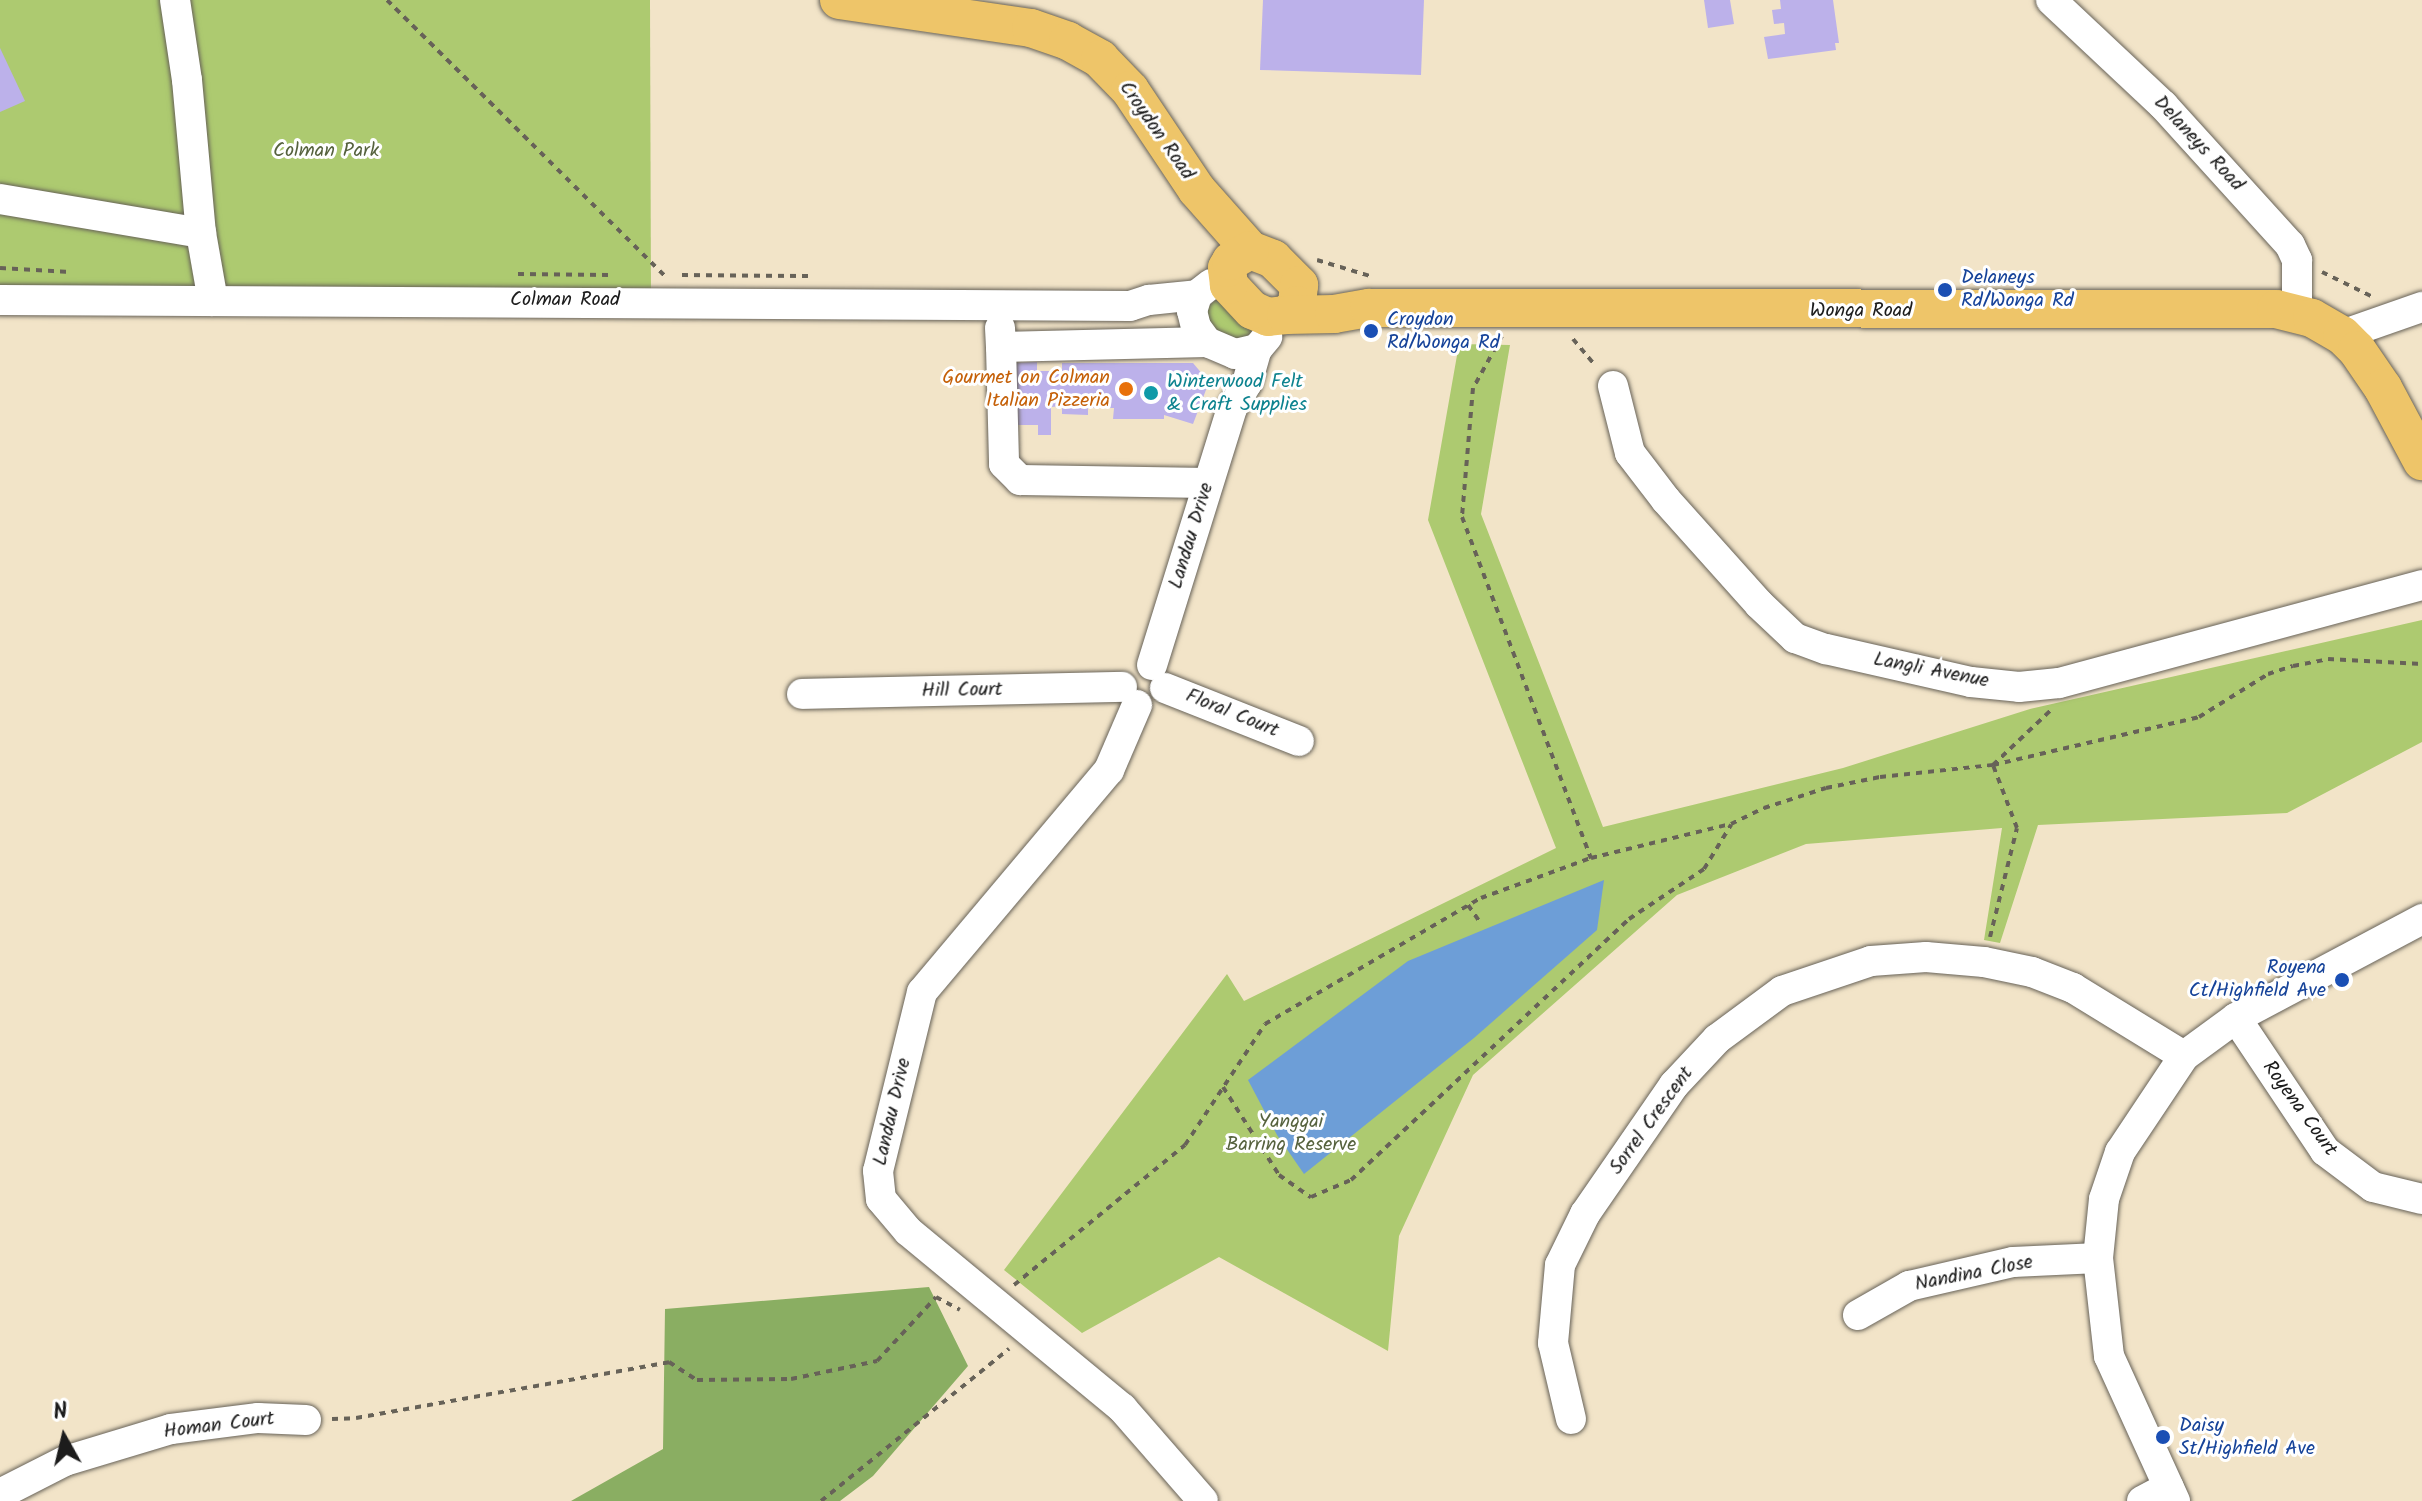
<!DOCTYPE html>
<html>
<head>
<meta charset="utf-8">
<style>
	body { margin:0 }
	#map { position:relative; width:2422px; height:1501px; overflow:hidden; background:#f2e4c8; font-family:Kalam,sans-serif }
	div>[style] { position:absolute }
	.green>* { inset:0; background:#adca70 }
	.forest>* { inset:0; background:#8aae62 }
	.water>* { inset:0; background:#6d9ed7 }
	.building>* { inset:0; background:#bcb1ea }
	.path>* { height:4px; margin-top:-2px; transform-origin:0; background:repeating-linear-gradient(90deg,#676258 0 6px,transparent 0 12px) }
	.roads { filter:drop-shadow(0 0 2px #676258) drop-shadow(0 0 2px #676258) }
	.minor>* { height:30px; margin:-15px; padding:0 15px; transform-origin:15px; border-radius:15px; background:#fff }
	.major>* { height:38px; margin:-19px; padding:0 19px; transform-origin:19px; border-radius:19px; background:#eec569 }
	.dots>* { width:22px; height:22px; translate:-50% -50%; box-sizing:border-box; border:4px solid #fff; border-radius:50% }
	span { translate:-50% -50%; white-space:nowrap; text-align:center; line-height:1.15; -webkit-text-stroke:6px #fff; paint-order:stroke }
	.street-label { font-size:20px; color:#1c1c1c }
	.park-label { font-size:20px; color:#56623e }
	.transit-label { font-size:20px; color:#164399 }
	.left { translate:0 -50%; text-align:left }
	.right { translate:-100% -50%; text-align:right }
	.food-label { font-size:20px; color:#c56008 }
	.culture-label { font-size:20px; color:#0d838f }
	.north { position:absolute; left:24px; top:1397px; width:80px; height:80px; -webkit-text-stroke:6px #fff; paint-order:stroke; rotate:352deg; font-size:22px; font-weight:700; line-height:32px; text-align:center; color:#1c1c1c }
	.north::after { content:''; display:block; margin:auto; width:28px; height:36px; background:#1c1c1c; clip-path:polygon(50% 0,100% 100%,50% 72%,0 100%) }
</style>
</head>
<body>
<div id="map">
	<div class="green">
		<div style="clip-path:polygon(0 0,650px 0,651px 301px,0 298px)"></div>
		<div style="clip-path:polygon(1219px 296px,1261px 331px,1222px 347px,1206px 316px,1209px 306px)"></div>
		<div style="clip-path:polygon(1459px 344px,1510px 345px,1481px 514px,1603px 827px,1843px 768px,2030px 709px,2422px 620px,2422px 742px,2287px 813px,2038px 825px,2000px 943px,1984px 940px,2002px 828px,1806px 844px,1677px 895px,1473px 1075px,1399px 1236px,1388px 1351px,1219px 1257px,1082px 1333px,1004px 1270px,1227px 974px,1244px 1001px,1556px 848px,1428px 520px)"></div>
	</div>
	<div class="forest">
		<div style="clip-path:polygon(929px 1287px,968px 1366px,873px 1476px,840px 1501px,571px 1501px,663px 1449px,665px 1309px)"></div>
	</div>
	<div class="water">
		<div style="clip-path:polygon(1604px 880px,1597px 930px,1474px 1038px,1304px 1174px,1277px 1135px,1248px 1080px,1408px 961px)"></div>
	</div>
	<div class="building">
		<div style="clip-path:polygon(1263px 0,1424px 0,1421px 75px,1260px 70px)"></div>
		<div style="clip-path:polygon(1704px 0,1730px 0,1734px 24px,1708px 28px)"></div>
		<div style="clip-path:polygon(1780px 0,1833px 0,1839px 43px,1835px 43px,1836px 50px,1768px 59px,1764px 37px,1785px 34px,1784px 23px,1774px 24px,1772px 10px,1781px 9px)"></div>
		<div style="clip-path:polygon(0 48px,25px 101px,0 112px)"></div>
		<div style="clip-path:polygon(1037px 362px,1037px 371px,1062px 371px,1062px 363px,1193px 363px,1209px 382px,1193px 424px,1164px 415px,1164px 419px,1113px 419px,1114px 408px,1088px 408px,1088px 415px,1062px 414px,1062px 406px,1051px 407px,1051px 435px,1038px 435px,1038px 425px,1012px 425px,1011px 363px)"></div>
	</div>
	<div class="path">
		<div style="left:387px;top:0;width:392px;rotate:44.8deg"></div>
		<div style="left:1317px;top:260px;width:55px;rotate:16.8deg"></div>
		<div style="left:0;top:268px;width:70px;rotate:3.3deg"></div>
		<div style="left:2322px;top:272px;width:55px;rotate:26.1deg"></div>
		<div style="left:518px;top:274px;width:91px;rotate:0.6deg"></div>
		<div style="left:682px;top:275px;width:126px;rotate:0.5deg"></div>
		<div style="left:1502px;top:336px;width:60px;rotate:119.1deg"></div>
		<div style="left:1473px;top:388px;width:129px;rotate:94.9deg"></div>
		<div style="left:1462px;top:517px;width:365px;rotate:69.3deg"></div>
		<div style="left:1573px;top:339px;width:35px;rotate:50deg"></div>
		<div style="left:1468px;top:905px;width:19px;rotate:55deg"></div>
		<div style="left:1990px;top:937px;width:112px;rotate:-76.1deg"></div>
		<div style="left:2017px;top:828px;width:67px;rotate:-110.9deg"></div>
		<div style="left:1993px;top:765px;width:79px;rotate:-43.5deg"></div>
		<div style="left:1223px;top:1087px;width:104px;rotate:57.5deg"></div>
		<div style="left:1279px;top:1175px;width:39px;rotate:35deg"></div>
		<div style="left:1311px;top:1197px;width:43px;rotate:-23deg"></div>
		<div style="left:1351px;top:1180px;width:381px;rotate:-43.2deg"></div>
		<div style="left:1629px;top:919px;width:90px;rotate:-33.7deg"></div>
		<div style="left:1704px;top:869px;width:52px;rotate:-58.5deg"></div>
		<div style="left:1014px;top:1285px;width:221px;rotate:-39.3deg"></div>
		<div style="left:1185px;top:1145px;width:145px;rotate:-56.5deg"></div>
		<div style="left:1265px;top:1024px;width:250px;rotate:-30.3deg"></div>
		<div style="left:1481px;top:898px;width:117px;rotate:-20deg"></div>
		<div style="left:1591px;top:858px;width:144px;rotate:-13.7deg"></div>
		<div style="left:1731px;top:824px;width:37px;rotate:-26deg"></div>
		<div style="left:1764px;top:808px;width:65px;rotate:-17.9deg"></div>
		<div style="left:1826px;top:788px;width:55px;rotate:-11.5deg"></div>
		<div style="left:1880px;top:777px;width:114px;rotate:-6.1deg"></div>
		<div style="left:1993px;top:765px;width:212px;rotate:-13.1deg"></div>
		<div style="left:2199px;top:717px;width:81px;rotate:-31.9deg"></div>
		<div style="left:2268px;top:674px;width:26px;rotate:-18deg"></div>
		<div style="left:2293px;top:666px;width:36px;rotate:-11deg"></div>
		<div style="left:2328px;top:659px;width:94px;rotate:3deg"></div>
		<div style="left:332px;top:1419px;width:24px;rotate:-2deg"></div>
		<div style="left:356px;top:1418px;width:318px;rotate:-10.1deg"></div>
		<div style="left:669px;top:1362px;width:33px;rotate:33deg"></div>
		<div style="left:697px;top:1380px;width:94px;rotate:-0.6deg"></div>
		<div style="left:791px;top:1379px;width:88px;rotate:-11.8deg"></div>
		<div style="left:877px;top:1361px;width:87px;rotate:-47.3deg"></div>
		<div style="left:936px;top:1297px;width:27px;rotate:28deg"></div>
		<div style="left:821px;top:1501px;width:242px;rotate:-39deg"></div>
	</div>
	<div class="roads">
		<div class="minor">
			<div style="left:175px;top:0;width:81px;rotate:81.5deg"></div>
			<div style="left:187px;top:80px;width:154px;rotate:84.8deg"></div>
			<div style="left:2051px;top:0;width:154px;rotate:43.2deg"></div>
			<div style="left:2163px;top:105px;width:189px;rotate:47.8deg"></div>
			<div style="left:2290px;top:245px;width:17px;rotate:65deg"></div>
			<div style="left:2297px;top:260px;width:52px;rotate:90deg"></div>
			<div style="left:0;top:199px;width:204px;rotate:9.6deg"></div>
			<div style="left:201px;top:233px;width:69px;rotate:80deg"></div>
			<div style="left:1211px;top:284px;width:18px;rotate:142deg"></div>
			<div style="left:1197px;top:295px;width:17px;rotate:107deg"></div>
			<div style="left:1192px;top:311px;width:16px;rotate:76deg"></div>
			<div style="left:1196px;top:327px;width:19px;rotate:54deg"></div>
			<div style="left:1207px;top:342px;width:30px;rotate:23deg"></div>
			<div style="left:1235px;top:354px;width:23px;rotate:-13deg"></div>
			<div style="left:1257px;top:349px;width:16px;rotate:-50deg"></div>
			<div style="left:0;top:300px;width:1130px;rotate:0.3deg"></div>
			<div style="left:1130px;top:306px;width:20px;rotate:-18deg"></div>
			<div style="left:1149px;top:300px;width:48px;rotate:-5.9deg"></div>
			<div style="left:1000px;top:328px;width:19px;rotate:87deg"></div>
			<div style="left:1001px;top:347px;width:206px;rotate:-1.4deg"></div>
			<div style="left:2342px;top:335px;width:85px;rotate:-19.3deg"></div>
			<div style="left:1001px;top:347px;width:117px;rotate:88.5deg"></div>
			<div style="left:1004px;top:464px;width:23px;rotate:45deg"></div>
			<div style="left:1020px;top:480px;width:188px;rotate:0.9deg"></div>
			<div style="left:1613px;top:386px;width:69px;rotate:75.8deg"></div>
			<div style="left:1630px;top:453px;width:59px;rotate:52.5deg"></div>
			<div style="left:1666px;top:500px;width:140px;rotate:48.2deg"></div>
			<div style="left:1759px;top:604px;width:50px;rotate:43.4deg"></div>
			<div style="left:1795px;top:638px;width:33px;rotate:20deg"></div>
			<div style="left:1826px;top:649px;width:149px;rotate:12.8deg"></div>
			<div style="left:1971px;top:682px;width:48px;rotate:5.9deg"></div>
			<div style="left:2019px;top:687px;width:40px;rotate:-5.7deg"></div>
			<div style="left:2059px;top:683px;width:376px;rotate:-15.1deg"></div>
			<div style="left:1152px;top:665px;width:269px;rotate:-72.7deg"></div>
			<div style="left:1232px;top:408px;width:29px;rotate:-59deg"></div>
			<div style="left:1247px;top:383px;width:35px;rotate:-74deg"></div>
			<div style="left:1165px;top:688px;width:144px;rotate:21.6deg"></div>
			<div style="left:802px;top:694px;width:320px;rotate:-1.3deg"></div>
			<div style="left:1137px;top:705px;width:71px;rotate:113.3deg"></div>
			<div style="left:1109px;top:770px;width:290px;rotate:130.1deg"></div>
			<div style="left:922px;top:992px;width:184px;rotate:103.8deg"></div>
			<div style="left:878px;top:1171px;width:28px;rotate:84deg"></div>
			<div style="left:881px;top:1199px;width:42px;rotate:49.8deg"></div>
			<div style="left:908px;top:1231px;width:278px;rotate:39.6deg"></div>
			<div style="left:1122px;top:1408px;width:123px;rotate:48.9deg"></div>
			<div style="left:2236px;top:1018px;width:160px;rotate:56.2deg"></div>
			<div style="left:2325px;top:1151px;width:60px;rotate:36.9deg"></div>
			<div style="left:2373px;top:1187px;width:50px;rotate:13.8deg"></div>
			<div style="left:1858px;top:1315px;width:59px;rotate:-29.6deg"></div>
			<div style="left:1909px;top:1286px;width:107px;rotate:-13deg"></div>
			<div style="left:2013px;top:1262px;width:85px;rotate:-2.7deg"></div>
			<div style="left:1571px;top:1419px;width:78px;rotate:-103.3deg"></div>
			<div style="left:1553px;top:1343px;width:78px;rotate:-84.9deg"></div>
			<div style="left:1560px;top:1265px;width:57px;rotate:-63.9deg"></div>
			<div style="left:1585px;top:1214px;width:157px;rotate:-55.4deg"></div>
			<div style="left:1674px;top:1085px;width:63px;rotate:-46.9deg"></div>
			<div style="left:1717px;top:1039px;width:81px;rotate:-36.4deg"></div>
			<div style="left:1782px;top:991px;width:94px;rotate:-18.6deg"></div>
			<div style="left:1871px;top:961px;width:55px;rotate:-4.2deg"></div>
			<div style="left:1926px;top:957px;width:58px;rotate:4.9deg"></div>
			<div style="left:1984px;top:962px;width:49px;rotate:11.8deg"></div>
			<div style="left:2032px;top:972px;width:44px;rotate:21.3deg"></div>
			<div style="left:2073px;top:988px;width:130px;rotate:31.5deg"></div>
			<div style="left:0;top:1494px;width:73px;rotate:-26.9deg"></div>
			<div style="left:65px;top:1461px;width:111px;rotate:-16.8deg"></div>
			<div style="left:171px;top:1429px;width:88px;rotate:-7.2deg"></div>
			<div style="left:258px;top:1418px;width:48px;rotate:2.4deg"></div>
			<div style="left:2142px;top:1501px;width:30px;rotate:-28deg"></div>
			<div style="left:2175px;top:1501px;width:159px;rotate:-114.5deg"></div>
			<div style="left:2109px;top:1356px;width:99px;rotate:-96.4deg"></div>
			<div style="left:2098px;top:1258px;width:59px;rotate:-84.2deg"></div>
			<div style="left:2104px;top:1199px;width:50px;rotate:-71.2deg"></div>
			<div style="left:2120px;top:1152px;width:115px;rotate:-56.3deg"></div>
			<div style="left:2184px;top:1056px;width:64px;rotate:-36.2deg"></div>
			<div style="left:2236px;top:1018px;width:211px;rotate:-28deg"></div>
		</div>
		<div class="major">
			<div style="left:839px;top:0;width:194px;rotate:8.3deg"></div>
			<div style="left:1031px;top:28px;width:39px;rotate:19deg"></div>
			<div style="left:1068px;top:41px;width:37px;rotate:29deg"></div>
			<div style="left:1100px;top:59px;width:43px;rotate:45.9deg"></div>
			<div style="left:1130px;top:90px;width:120px;rotate:56.2deg"></div>
			<div style="left:1197px;top:190px;width:80px;rotate:48.5deg"></div>
			<div style="left:1250px;top:250px;width:25px;rotate:21deg"></div>
			<div style="left:1273px;top:259px;width:37px;rotate:45deg"></div>
			<div style="left:1299px;top:285px;width:20px;rotate:96deg"></div>
			<div style="left:1297px;top:305px;width:15px;rotate:138deg"></div>
			<div style="left:1286px;top:315px;width:18px;rotate:174deg"></div>
			<div style="left:1268px;top:317px;width:17px;rotate:-156deg"></div>
			<div style="left:1252px;top:310px;width:34px;rotate:-133deg"></div>
			<div style="left:1229px;top:285px;width:17px;rotate:-97deg"></div>
			<div style="left:1227px;top:268px;width:8px;rotate:-60deg"></div>
			<div style="left:1231px;top:261px;width:22px;rotate:-30deg"></div>
			<div style="left:1286px;top:315px;width:48px;rotate:-1.2deg"></div>
			<div style="left:1334px;top:314px;width:36px;rotate:-10deg"></div>
			<div style="left:1369px;top:308px;width:907px;rotate:0.06deg"></div>
			<div style="left:2276px;top:309px;width:37px;rotate:14deg"></div>
			<div style="left:2312px;top:318px;width:34px;rotate:30deg"></div>
			<div style="left:2342px;top:335px;width:21px;rotate:45deg"></div>
			<div style="left:2357px;top:350px;width:46px;rotate:55.6deg"></div>
			<div style="left:2383px;top:388px;width:83px;rotate:61.9deg"></div>
		</div>
	</div>
	<div class="dots">
		<div style="left:1945px;top:290px;background:#1a4fb4"></div>
		<div style="left:1371px;top:331px;background:#1a4fb4"></div>
		<div style="left:1126px;top:389px;background:#e8710a"></div>
		<div style="left:1151px;top:393px;background:#0f9aa8"></div>
		<div style="left:2342px;top:980px;background:#1a4fb4"></div>
		<div style="left:2163px;top:1437px;background:#1a4fb4"></div>
	</div>
	<div class="street-label">
		<span style="left:1156px;top:131px;rotate:55deg">Croydon Road</span>
		<span style="left:2198px;top:144px;rotate:47deg">Delaneys Road</span>
		<span style="left:565px;top:300px">Colman Road</span>
		<span style="left:1861px;top:311px">Wonga Road</span>
		<span style="left:1192px;top:536px;rotate:-73deg">Landau Drive</span>
		<span style="left:1931px;top:671px;rotate:11deg">Langli Avenue</span>
		<span style="left:962px;top:691px;rotate:-1deg">Hill Court</span>
		<span style="left:1232px;top:714px;rotate:22deg">Floral Court</span>
		<span style="left:2299px;top:1109px;rotate:54deg">Royena Court</span>
		<span style="left:893px;top:1112px;rotate:-77deg">Landau Drive</span>
		<span style="left:1652px;top:1121px;rotate:-54deg">Sorrel Crescent</span>
		<span style="left:1974px;top:1274px;rotate:-11deg">Nandina Close</span>
		<span style="left:219px;top:1426px;rotate:-7deg">Homan Court</span>
	</div>
	<div class="park-label">
		<span style="left:326px;top:151px">Colman Park</span>
		<span style="left:1291px;top:1134px">Yanggai<br>Barring Reserve</span>
	</div>
	<div class="transit-label">
		<span class="left" style="left:1961px;top:290px">Delaneys<br>Rd/Wonga Rd</span>
		<span class="left" style="left:1387px;top:332px">Croydon<br>Rd/Wonga Rd</span>
		<span class="right" style="left:2326px;top:980px">Royena<br>Ct/Highfield Ave</span>
		<span class="left" style="left:2179px;top:1438px">Daisy<br>St/Highfield Ave</span>
	</div>
	<div class="food-label">
		<span class="right" style="left:1110px;top:390px">Gourmet on Colman<br>Italian Pizzeria</span>
	</div>
	<div class="culture-label">
		<span class="left" style="left:1167px;top:394px">Winterwood Felt<br>&amp; Craft Supplies</span>
	</div>
	<div class="north">N</div>
</div>
</body>
</html>
